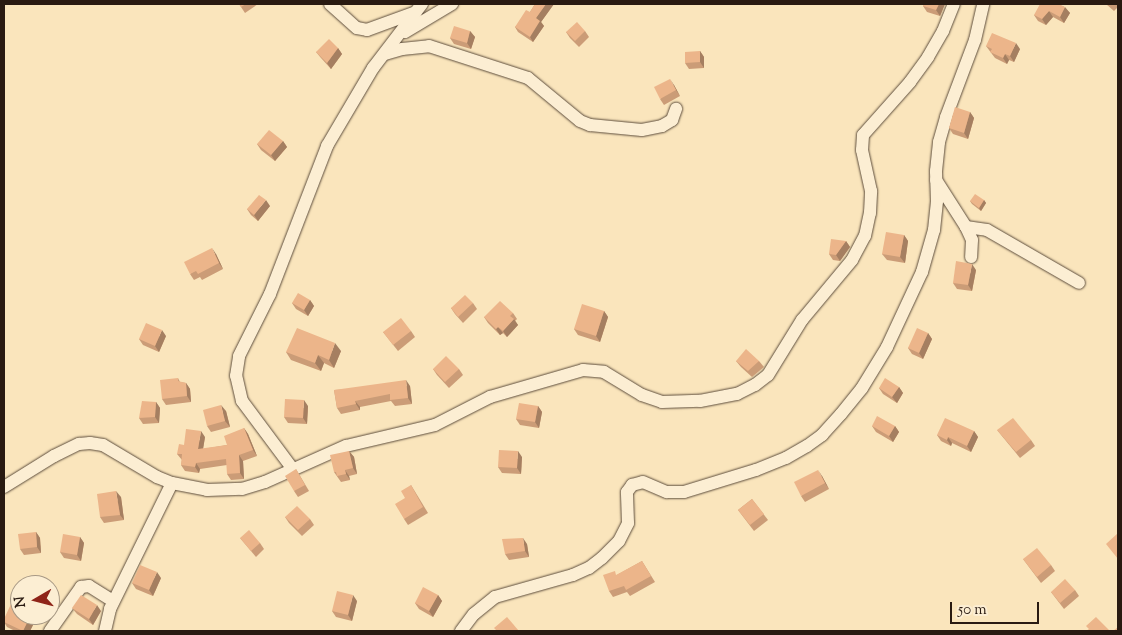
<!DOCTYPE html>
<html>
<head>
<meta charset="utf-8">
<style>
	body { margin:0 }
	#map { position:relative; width:1122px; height:635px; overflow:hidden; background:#fae5bc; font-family:"Sorts Mill Goudy",serif }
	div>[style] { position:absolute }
	.roads { filter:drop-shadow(0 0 1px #5d4d3c) drop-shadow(0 0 1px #5d4d3c) }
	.minor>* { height:12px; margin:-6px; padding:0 6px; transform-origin:6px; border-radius:6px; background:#fceed3 }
	.wall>* { inset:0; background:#cb9c77 }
	.shaded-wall>* { inset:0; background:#a57f61 }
	.building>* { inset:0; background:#ecb58a }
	span { translate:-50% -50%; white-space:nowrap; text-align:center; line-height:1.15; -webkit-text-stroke:4px #fceed3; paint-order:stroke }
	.frame { position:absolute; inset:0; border:5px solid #291a11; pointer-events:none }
	.north { position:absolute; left:10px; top:575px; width:50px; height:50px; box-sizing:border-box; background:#fceed3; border:1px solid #a89985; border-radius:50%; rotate:262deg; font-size:14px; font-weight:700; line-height:20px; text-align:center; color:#291a11 }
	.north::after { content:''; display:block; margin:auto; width:18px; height:22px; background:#8f2418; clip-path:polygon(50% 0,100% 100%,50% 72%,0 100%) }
	.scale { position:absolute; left:950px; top:602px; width:89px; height:22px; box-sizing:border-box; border:2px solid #291a11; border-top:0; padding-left:6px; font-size:15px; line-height:18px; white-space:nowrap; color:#291a11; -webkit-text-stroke:4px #fceed3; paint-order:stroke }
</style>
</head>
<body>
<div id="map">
	<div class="roads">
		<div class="minor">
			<div style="left:330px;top:4px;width:36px;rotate:42deg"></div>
			<div style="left:357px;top:28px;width:10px;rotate:11deg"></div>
			<div style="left:367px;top:30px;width:52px;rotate:-20.2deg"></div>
			<div style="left:405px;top:32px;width:55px;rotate:-30.8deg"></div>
			<div style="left:385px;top:54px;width:18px;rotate:-16deg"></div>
			<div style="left:402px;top:49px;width:27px;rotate:-6deg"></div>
			<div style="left:429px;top:46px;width:104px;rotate:17.9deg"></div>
			<div style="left:528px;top:78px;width:67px;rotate:39.6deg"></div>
			<div style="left:580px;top:121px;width:11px;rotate:22deg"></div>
			<div style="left:590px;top:125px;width:52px;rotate:5.5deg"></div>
			<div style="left:642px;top:130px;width:20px;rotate:-11deg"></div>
			<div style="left:662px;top:126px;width:12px;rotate:-31deg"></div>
			<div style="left:672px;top:120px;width:12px;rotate:-70deg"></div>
			<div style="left:936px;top:180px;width:56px;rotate:57.4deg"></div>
			<div style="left:966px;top:227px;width:14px;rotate:65deg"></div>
			<div style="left:972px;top:240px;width:17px;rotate:93deg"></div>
			<div style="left:966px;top:227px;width:21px;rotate:8deg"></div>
			<div style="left:987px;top:230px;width:106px;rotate:29.9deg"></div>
			<div style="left:292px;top:468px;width:84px;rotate:-126.7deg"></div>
			<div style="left:242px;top:401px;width:26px;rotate:-103deg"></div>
			<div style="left:236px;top:376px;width:20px;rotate:-81deg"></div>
			<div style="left:239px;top:356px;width:69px;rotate:-63.4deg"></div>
			<div style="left:270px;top:294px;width:159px;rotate:-68.9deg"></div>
			<div style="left:327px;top:146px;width:91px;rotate:-59.5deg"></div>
			<div style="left:373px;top:68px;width:81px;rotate:-52.6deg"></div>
			<div style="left:4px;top:487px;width:59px;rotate:-31.8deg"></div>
			<div style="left:54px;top:456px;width:28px;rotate:-26deg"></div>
			<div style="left:79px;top:444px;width:11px;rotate:-5deg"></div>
			<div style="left:90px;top:443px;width:13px;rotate:9deg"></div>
			<div style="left:103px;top:445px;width:63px;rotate:30.7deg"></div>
			<div style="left:157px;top:477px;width:16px;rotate:22deg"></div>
			<div style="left:172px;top:483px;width:36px;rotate:11deg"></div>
			<div style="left:207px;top:490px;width:35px;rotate:-2deg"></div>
			<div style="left:242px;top:489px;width:24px;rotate:-17deg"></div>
			<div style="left:265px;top:482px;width:89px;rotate:-24deg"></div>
			<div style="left:346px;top:446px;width:91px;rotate:-13.3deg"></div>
			<div style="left:435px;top:425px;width:62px;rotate:-27deg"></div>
			<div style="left:490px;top:397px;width:97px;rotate:-16.2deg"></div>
			<div style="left:583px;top:370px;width:21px;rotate:5deg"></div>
			<div style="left:604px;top:372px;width:44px;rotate:31.2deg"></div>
			<div style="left:642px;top:395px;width:21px;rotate:19deg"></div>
			<div style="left:662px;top:402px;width:38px;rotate:-2deg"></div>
			<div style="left:700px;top:401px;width:38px;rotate:-11deg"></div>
			<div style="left:737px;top:394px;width:20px;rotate:-27deg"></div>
			<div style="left:755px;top:385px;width:16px;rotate:-38deg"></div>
			<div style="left:768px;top:375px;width:65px;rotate:-58.3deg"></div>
			<div style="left:802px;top:320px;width:78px;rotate:-50.2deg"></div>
			<div style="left:852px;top:260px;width:27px;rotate:-62deg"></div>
			<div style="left:865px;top:236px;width:24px;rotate:-78deg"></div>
			<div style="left:870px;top:213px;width:22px;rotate:-87deg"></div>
			<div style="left:871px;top:191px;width:42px;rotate:-102.4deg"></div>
			<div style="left:862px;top:150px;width:15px;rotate:-86deg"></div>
			<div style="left:863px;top:135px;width:71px;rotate:-48.4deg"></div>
			<div style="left:910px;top:82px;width:31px;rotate:-54deg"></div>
			<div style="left:928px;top:57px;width:30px;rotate:-60deg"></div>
			<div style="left:943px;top:31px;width:29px;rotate:-68deg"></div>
			<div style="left:50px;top:631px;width:54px;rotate:-54.8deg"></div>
			<div style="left:81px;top:587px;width:8px;rotate:-7deg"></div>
			<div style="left:89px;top:586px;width:28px;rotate:32deg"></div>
			<div style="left:105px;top:631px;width:23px;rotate:-77deg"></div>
			<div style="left:110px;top:609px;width:140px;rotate:-63.8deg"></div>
			<div style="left:461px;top:631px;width:21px;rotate:-53deg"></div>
			<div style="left:474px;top:614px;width:27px;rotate:-39deg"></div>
			<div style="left:495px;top:597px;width:81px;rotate:-15.8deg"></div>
			<div style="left:573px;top:575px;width:17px;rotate:-24deg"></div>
			<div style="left:589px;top:568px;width:16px;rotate:-38deg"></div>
			<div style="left:602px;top:558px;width:24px;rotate:-45deg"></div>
			<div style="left:619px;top:541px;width:20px;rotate:-63deg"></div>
			<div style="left:628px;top:523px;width:31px;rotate:-92deg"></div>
			<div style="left:627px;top:492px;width:9px;rotate:-54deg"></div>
			<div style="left:632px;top:485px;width:11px;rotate:-15deg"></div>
			<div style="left:643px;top:482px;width:26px;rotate:23deg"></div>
			<div style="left:667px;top:492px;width:17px"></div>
			<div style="left:684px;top:492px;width:75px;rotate:-17deg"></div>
			<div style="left:756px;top:470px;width:32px;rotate:-22deg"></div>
			<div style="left:786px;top:458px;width:24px;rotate:-30deg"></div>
			<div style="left:807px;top:446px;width:19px;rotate:-36deg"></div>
			<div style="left:822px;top:435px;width:28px;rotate:-48deg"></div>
			<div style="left:841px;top:414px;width:33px;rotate:-51deg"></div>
			<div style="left:862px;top:388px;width:48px;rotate:-58.6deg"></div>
			<div style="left:887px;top:347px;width:83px;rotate:-65deg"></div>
			<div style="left:922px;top:272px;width:44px;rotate:-74.1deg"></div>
			<div style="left:934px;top:230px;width:29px;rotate:-84deg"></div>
			<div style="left:937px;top:201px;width:30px;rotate:-92deg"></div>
			<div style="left:936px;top:171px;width:29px;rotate:-84deg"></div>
			<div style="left:939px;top:142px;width:26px;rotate:-74deg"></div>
			<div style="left:946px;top:117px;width:82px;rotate:-69.4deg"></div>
			<div style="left:975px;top:40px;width:37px;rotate:-77deg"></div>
		</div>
	</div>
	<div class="wall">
		<div style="clip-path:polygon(239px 4px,258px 4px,245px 13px)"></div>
		<div style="clip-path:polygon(535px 4px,554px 4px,541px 22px,544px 26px,533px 42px,518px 32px,515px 27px,530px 12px)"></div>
		<div style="clip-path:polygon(923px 4px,945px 4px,940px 16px,927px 12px,923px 6px)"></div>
		<div style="clip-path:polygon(1106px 4px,1118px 4px,1118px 7px,1114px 11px)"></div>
		<div style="clip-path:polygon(1063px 6px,1070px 13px,1064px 23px,1053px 17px,1046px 25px,1038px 21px,1034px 15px)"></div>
		<div style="clip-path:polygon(470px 31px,475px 37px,471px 49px,454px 44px,450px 38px)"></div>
		<div style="clip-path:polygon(585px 31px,589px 37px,579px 47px,570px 38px,566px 32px)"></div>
		<div style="clip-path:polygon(986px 46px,1020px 49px,1014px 62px,1009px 60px,1007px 64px,995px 58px)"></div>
		<div style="clip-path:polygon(338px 48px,342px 54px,331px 69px,321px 58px,316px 52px)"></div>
		<div style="clip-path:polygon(700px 51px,704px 57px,704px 68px,689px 69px,685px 63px)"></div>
		<div style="clip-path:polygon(674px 85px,680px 96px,664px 105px,660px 99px)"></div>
		<div style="clip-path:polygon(970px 112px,974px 118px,968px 139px,953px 134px,949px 128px)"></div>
		<div style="clip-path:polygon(283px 141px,287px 147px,275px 161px,261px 150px,257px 144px)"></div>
		<div style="clip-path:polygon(984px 200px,986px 203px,981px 211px,972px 204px,970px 201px)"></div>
		<div style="clip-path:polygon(270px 206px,258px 221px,251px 215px,247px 209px)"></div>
		<div style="clip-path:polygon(904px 235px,908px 241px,905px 263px,887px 260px,882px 254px)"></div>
		<div style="clip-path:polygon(846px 241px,850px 247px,840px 261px,833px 260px,829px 254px)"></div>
		<div style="clip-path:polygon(216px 254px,223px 269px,202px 280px,200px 277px,194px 280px,190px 274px)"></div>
		<div style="clip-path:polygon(976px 270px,972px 291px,957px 289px,953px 283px)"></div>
		<div style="clip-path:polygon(310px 300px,314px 306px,308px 316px,296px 309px,292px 303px)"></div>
		<div style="clip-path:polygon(473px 303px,477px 309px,463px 323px,455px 314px,451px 308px)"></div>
		<div style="clip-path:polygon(604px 311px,608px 317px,600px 342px,578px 335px,574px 329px)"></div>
		<div style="clip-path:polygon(513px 313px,517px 319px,515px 321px,518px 325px,507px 337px,503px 333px,500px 335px,488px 323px,484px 317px)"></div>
		<div style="clip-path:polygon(411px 331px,415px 337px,398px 351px,383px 332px)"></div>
		<div style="clip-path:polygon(928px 333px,932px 339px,923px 359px,912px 354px,908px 348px)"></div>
		<div style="clip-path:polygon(166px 336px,159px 352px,143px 345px,139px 339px)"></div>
		<div style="clip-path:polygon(341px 351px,334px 368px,324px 363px,321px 371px,291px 360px,286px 352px)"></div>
		<div style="clip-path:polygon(736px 361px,759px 361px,764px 367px,752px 377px,741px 367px)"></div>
		<div style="clip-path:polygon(433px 369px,459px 369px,463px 375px,449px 388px,437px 375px)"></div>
		<div style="clip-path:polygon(178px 378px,180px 382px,186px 383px,190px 389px,191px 402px,166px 405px,162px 399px)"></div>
		<div style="clip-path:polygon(410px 386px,412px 404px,395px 406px,391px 401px,360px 407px,360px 410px,341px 414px,337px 408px,334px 390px)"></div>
		<div style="clip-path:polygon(899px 387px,903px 393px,897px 403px,883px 394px,879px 388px)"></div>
		<div style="clip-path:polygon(156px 402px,160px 408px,159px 423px,143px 424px,139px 418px)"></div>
		<div style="clip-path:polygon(308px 406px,307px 424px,288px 423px,284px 417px)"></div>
		<div style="clip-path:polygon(538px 406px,542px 412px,539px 428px,520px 425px,516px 419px)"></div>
		<div style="clip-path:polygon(226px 411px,230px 427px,211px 432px,207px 426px)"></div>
		<div style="clip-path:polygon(872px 426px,895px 426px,899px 432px,893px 442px,876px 432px)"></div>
		<div style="clip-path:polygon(244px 428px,248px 434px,257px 456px,243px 461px,244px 479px,231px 480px,227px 474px,227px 465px,200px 469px,199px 473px,185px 471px,181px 465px,182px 460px,177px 454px,205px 437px,203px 449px,227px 445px)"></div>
		<div style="clip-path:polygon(997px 430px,1031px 440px,1035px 446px,1020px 458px)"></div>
		<div style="clip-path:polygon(974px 431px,978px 437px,971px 452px,952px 443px,951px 446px,941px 441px,937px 435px)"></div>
		<div style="clip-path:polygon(349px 451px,354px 457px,357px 474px,349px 476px,350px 480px,341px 482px,334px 472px)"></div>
		<div style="clip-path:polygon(522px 457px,521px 474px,502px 473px,498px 467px)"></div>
		<div style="clip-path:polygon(296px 469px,309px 491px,298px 497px,294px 491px)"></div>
		<div style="clip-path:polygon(822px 476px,829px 489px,805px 502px,801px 496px)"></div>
		<div style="clip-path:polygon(411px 485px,428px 513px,408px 525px,404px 519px,405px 498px)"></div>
		<div style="clip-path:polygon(121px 497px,124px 520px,104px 523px,100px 517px)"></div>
		<div style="clip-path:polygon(752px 499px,768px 520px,754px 531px,738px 510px)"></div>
		<div style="clip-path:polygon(285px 517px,310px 519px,314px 525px,302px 536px,289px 523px)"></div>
		<div style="clip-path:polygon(36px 532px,40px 538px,41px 553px,24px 555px,20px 549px)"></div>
		<div style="clip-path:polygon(80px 537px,84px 543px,81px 561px,64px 558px,60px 552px)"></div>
		<div style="clip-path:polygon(240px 538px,260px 543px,264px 549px,256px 557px)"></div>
		<div style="clip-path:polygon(527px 544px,529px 557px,509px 560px,505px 554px)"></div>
		<div style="clip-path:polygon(1023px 559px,1051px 565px,1055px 571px,1041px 583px)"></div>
		<div style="clip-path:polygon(642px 561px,655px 582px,630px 596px,627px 592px,613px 597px,609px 591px,617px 575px)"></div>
		<div style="clip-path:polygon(161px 578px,153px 596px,136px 589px,132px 583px)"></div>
		<div style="clip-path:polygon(1075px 590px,1079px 596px,1064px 609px,1051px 592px)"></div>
		<div style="clip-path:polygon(438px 595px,442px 601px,433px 617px,419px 609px,415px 603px)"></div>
		<div style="clip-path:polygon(357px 601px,352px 621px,336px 617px,332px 611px)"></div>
		<div style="clip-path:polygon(72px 608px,101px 611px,93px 625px,77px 614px)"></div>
		<div style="clip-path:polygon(4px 619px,31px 622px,33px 625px,30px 631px,15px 631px,7px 627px,4px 622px)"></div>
	</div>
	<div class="shaded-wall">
		<div style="clip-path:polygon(546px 4px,554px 4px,541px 22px,544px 26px,533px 42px,530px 37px,536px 18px)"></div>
		<div style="clip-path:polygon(939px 4px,945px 4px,940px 16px,936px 10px)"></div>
		<div style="clip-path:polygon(1065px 7px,1070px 13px,1064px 23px,1060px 17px)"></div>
		<div style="clip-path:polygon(1049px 11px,1053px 17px,1046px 25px,1042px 19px)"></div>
		<div style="clip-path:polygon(470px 31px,475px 37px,471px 49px,467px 43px)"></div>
		<div style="clip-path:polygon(1016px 43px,1020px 49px,1014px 62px,1010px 56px)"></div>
		<div style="clip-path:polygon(338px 48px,342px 54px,331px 69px,327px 63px)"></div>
		<div style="clip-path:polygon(700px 51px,704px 57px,704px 68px,700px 62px)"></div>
		<div style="clip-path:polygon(1005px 54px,1009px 60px,1007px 64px,1003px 58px)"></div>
		<div style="clip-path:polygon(670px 79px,674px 85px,680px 96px,676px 90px)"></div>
		<div style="clip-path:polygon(970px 112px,974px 118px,968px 139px,964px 133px)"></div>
		<div style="clip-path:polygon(283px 141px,287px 147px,275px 161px,271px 155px)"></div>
		<div style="clip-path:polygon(266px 200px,270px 206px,258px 221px,254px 215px)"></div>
		<div style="clip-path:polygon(984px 200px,986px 203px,981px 211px,979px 208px)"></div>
		<div style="clip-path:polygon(904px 235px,908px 241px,905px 263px,900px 257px)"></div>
		<div style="clip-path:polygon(846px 241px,850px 247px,840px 261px,836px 255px)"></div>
		<div style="clip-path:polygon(212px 248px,216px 254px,223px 269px,219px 263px)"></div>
		<div style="clip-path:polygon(972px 264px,976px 270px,972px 291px,968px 285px)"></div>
		<div style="clip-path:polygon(310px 300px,314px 306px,308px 316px,304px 310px)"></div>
		<div style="clip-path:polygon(604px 311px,608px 317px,600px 342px,596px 336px)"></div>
		<div style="clip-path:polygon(514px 319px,518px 325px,507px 337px,503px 331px)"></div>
		<div style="clip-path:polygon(498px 327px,503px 333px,500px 335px,496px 329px)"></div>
		<div style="clip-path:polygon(162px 330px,166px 336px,159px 352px,155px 346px)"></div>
		<div style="clip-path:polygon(928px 333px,932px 339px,923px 359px,919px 353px)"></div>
		<div style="clip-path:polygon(335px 343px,341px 351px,334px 368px,329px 360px)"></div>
		<div style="clip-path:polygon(318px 355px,324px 363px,321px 371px,315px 363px)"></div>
		<div style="clip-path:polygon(406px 380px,410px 386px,412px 404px,408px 398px)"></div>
		<div style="clip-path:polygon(186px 383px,190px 389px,191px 402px,187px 396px)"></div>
		<div style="clip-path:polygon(899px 387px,903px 393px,897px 403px,892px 397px)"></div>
		<div style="clip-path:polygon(304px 400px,308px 406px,307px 424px,303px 418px)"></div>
		<div style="clip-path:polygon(355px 401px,360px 407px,360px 410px,356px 404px)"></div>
		<div style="clip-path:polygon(156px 402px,160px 408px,159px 423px,155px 417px)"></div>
		<div style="clip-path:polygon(221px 405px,226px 411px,230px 427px,225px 421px)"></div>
		<div style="clip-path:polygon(538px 406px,542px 412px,539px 428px,535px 422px)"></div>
		<div style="clip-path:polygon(895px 426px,899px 432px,893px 442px,889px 436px)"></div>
		<div style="clip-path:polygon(244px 428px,248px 434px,257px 456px,253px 450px)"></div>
		<div style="clip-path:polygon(201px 431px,205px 437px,202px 455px,198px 449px)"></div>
		<div style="clip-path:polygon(974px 431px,978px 437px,971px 452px,967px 446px)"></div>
		<div style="clip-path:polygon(948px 437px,952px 443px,951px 446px,947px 440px)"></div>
		<div style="clip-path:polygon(349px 451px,354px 457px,357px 474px,353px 468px)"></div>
		<div style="clip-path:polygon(518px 451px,522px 457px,521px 474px,517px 468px)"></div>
		<div style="clip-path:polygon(239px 455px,243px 461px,244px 479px,240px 473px)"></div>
		<div style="clip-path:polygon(196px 463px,200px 469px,199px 473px,195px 467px)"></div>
		<div style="clip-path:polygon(345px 470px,349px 476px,350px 480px,346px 474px)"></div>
		<div style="clip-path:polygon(818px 470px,822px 476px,829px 489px,825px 483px)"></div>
		<div style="clip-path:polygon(116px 491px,121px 497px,124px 520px,120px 515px)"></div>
		<div style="clip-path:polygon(36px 532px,40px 538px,41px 553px,37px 547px)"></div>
		<div style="clip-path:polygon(80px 537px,84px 543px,81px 561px,77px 555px)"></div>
		<div style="clip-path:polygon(523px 538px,527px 544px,529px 557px,525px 551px)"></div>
		<div style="clip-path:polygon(157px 572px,161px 578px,153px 596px,149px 590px)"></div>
		<div style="clip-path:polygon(50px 589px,53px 593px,50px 598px)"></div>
		<div style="clip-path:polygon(353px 595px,357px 601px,352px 621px,348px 615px)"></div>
		<div style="clip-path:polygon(438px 595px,442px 601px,433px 617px,429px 611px)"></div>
		<div style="clip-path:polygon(97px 605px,101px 611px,93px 625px,89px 619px)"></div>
		<div style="clip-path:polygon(27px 615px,35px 615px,31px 622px,33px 625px,30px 631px,23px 631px,26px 618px)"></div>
	</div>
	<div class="building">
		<div style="clip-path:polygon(239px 4px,246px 4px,241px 7px)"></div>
		<div style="clip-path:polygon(535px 4px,546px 4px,536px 18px,540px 21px,530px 37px,515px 27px,526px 10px,530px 12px)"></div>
		<div style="clip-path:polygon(923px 4px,939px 4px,936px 10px,923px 6px)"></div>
		<div style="clip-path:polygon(1040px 4px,1059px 4px,1065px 7px,1060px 17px,1049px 11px,1042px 19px,1034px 15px)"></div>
		<div style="clip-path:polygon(577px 22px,585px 31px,575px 41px,566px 32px)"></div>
		<div style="clip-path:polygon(454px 26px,470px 31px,467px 43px,450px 38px)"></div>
		<div style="clip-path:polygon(992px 33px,1016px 43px,1010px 56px,1005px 54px,1003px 58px,990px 52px,992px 49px,986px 46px)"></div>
		<div style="clip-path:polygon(329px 39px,338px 48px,327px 63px,316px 52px)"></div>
		<div style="clip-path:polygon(700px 51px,700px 62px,685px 63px,685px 52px)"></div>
		<div style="clip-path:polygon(670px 79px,676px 90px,660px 99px,654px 87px)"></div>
		<div style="clip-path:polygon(955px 107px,970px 112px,964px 133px,949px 128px)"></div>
		<div style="clip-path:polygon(269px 130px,283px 141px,271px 155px,257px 144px)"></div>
		<div style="clip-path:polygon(975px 194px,984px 200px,979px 208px,970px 201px)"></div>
		<div style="clip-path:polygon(259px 195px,266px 200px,254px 215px,247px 209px)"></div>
		<div style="clip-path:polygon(886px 232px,904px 235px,900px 257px,882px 254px)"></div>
		<div style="clip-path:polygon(831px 239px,846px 241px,836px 255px,829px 254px)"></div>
		<div style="clip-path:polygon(212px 248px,219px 263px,198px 274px,196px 271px,190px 274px,184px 262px)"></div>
		<div style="clip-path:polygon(956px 261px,972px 264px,968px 285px,953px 283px)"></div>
		<div style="clip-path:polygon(298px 293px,310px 300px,304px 310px,292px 303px)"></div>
		<div style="clip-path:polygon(465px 295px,473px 303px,458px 317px,451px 308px)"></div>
		<div style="clip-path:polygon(500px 301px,513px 313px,510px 316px,514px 319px,503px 331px,498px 327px,496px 329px,484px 317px)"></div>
		<div style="clip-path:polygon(582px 304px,604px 311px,596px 336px,574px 329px)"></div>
		<div style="clip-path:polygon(401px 318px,411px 331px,393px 345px,383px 332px)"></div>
		<div style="clip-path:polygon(146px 323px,162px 330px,155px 346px,139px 339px)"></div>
		<div style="clip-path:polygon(297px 328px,335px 343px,329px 360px,318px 355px,315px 363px,286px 352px)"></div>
		<div style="clip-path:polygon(917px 328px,928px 333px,919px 353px,908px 348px)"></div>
		<div style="clip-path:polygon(746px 349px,759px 361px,748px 371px,736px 361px)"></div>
		<div style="clip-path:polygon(446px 356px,459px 369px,445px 382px,433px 369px)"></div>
		<div style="clip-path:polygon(178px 378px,178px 381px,186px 383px,187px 396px,162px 399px,160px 380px)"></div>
		<div style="clip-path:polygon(885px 378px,899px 387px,892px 397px,879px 388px)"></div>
		<div style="clip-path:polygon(406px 380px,408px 398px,390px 400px,390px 394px,355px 401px,356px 404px,337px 408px,334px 390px)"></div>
		<div style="clip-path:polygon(285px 399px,304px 400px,303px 418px,284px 417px)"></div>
		<div style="clip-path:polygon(142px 401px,156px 402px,155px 417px,139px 418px)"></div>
		<div style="clip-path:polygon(519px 403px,538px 406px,535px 422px,516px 419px)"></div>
		<div style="clip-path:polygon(221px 405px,225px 421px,207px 426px,203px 410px)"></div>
		<div style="clip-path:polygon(877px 416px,895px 426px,889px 436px,872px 426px)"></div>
		<div style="clip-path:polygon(945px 418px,974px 431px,967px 446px,948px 437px,947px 440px,937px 435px)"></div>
		<div style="clip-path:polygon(1013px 418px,1031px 440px,1016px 452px,997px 430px)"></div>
		<div style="clip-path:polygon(244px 428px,253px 450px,239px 455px,240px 473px,227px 474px,226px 459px,196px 463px,195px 467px,181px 465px,182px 454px,177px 454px,179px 444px,184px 445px,186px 429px,201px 431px,198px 449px,227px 445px,224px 436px)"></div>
		<div style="clip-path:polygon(499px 450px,518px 451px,517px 468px,498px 467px)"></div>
		<div style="clip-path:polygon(349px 451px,353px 468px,345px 470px,346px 474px,337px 476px,336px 472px,334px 472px,330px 455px)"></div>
		<div style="clip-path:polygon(296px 469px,305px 485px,294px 491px,285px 476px)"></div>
		<div style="clip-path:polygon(818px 470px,825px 483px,801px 496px,794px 482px)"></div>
		<div style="clip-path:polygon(411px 485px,423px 507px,404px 519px,395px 504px,405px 498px,401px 491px)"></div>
		<div style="clip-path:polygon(116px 491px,120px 515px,100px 517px,97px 494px)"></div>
		<div style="clip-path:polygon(752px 499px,764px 514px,750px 525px,738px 510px)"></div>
		<div style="clip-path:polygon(297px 506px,310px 519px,298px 530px,285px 517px)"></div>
		<div style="clip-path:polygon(249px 530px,260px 543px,251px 551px,240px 538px)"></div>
		<div style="clip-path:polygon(36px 532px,37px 547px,20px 549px,18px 534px)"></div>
		<div style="clip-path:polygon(1118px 533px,1118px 559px,1106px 544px)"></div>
		<div style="clip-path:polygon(63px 534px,80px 537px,77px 555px,60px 552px)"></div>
		<div style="clip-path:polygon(523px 538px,525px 551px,505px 554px,502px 539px)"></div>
		<div style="clip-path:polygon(1037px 548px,1051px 565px,1037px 577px,1023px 559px)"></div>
		<div style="clip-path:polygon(642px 561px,651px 576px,626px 590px,624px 586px,609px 591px,603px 575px,615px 571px,616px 575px)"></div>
		<div style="clip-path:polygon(140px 565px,157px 572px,149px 590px,132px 583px)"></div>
		<div style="clip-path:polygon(32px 578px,45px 585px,28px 585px)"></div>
		<div style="clip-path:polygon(1065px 579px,1075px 590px,1060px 603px,1051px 592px)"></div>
		<div style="clip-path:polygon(423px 587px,438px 595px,429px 611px,415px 603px)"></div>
		<div style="clip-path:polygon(337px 591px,353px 595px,348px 615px,332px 611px)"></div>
		<div style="clip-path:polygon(81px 595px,97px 605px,89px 619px,72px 608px)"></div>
		<div style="clip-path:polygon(20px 599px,20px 615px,27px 615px,26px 618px,29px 619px,23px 631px,4px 622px,4px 619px,11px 604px,16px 606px)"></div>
		<div style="clip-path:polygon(507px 617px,519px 631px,497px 631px,494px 628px)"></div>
		<div style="clip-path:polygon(1096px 617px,1110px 631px,1086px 631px,1089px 629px,1086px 626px)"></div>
		<div style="clip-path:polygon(1118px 627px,1118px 631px,1113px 631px)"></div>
	</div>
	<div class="frame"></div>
	<div class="north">N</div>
	<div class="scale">50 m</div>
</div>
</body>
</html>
